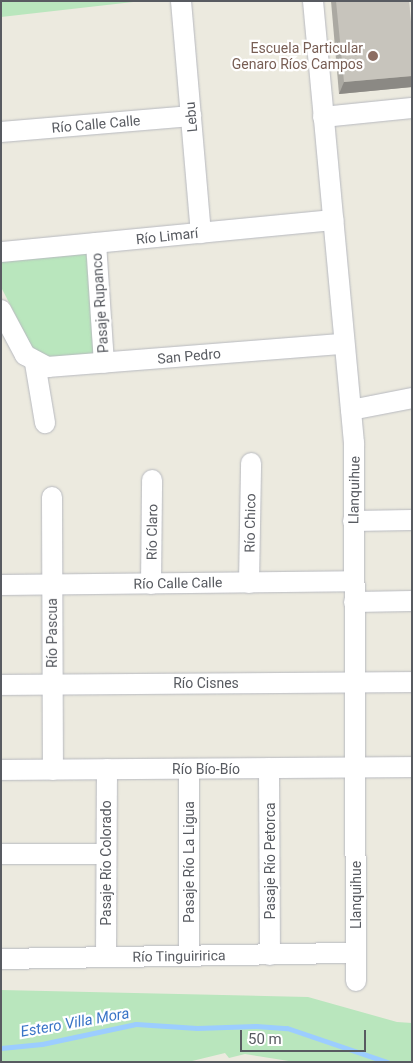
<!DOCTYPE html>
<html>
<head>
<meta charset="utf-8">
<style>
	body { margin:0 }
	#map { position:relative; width:413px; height:1063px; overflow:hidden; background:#eceadf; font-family:Roboto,sans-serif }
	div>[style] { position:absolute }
	.green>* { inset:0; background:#b9e6bd }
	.stream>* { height:5px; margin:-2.5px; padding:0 2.5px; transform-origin:2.5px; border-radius:2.5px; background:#9ccdff }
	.roads { filter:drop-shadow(0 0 1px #b7b9bf) drop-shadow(0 0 1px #b7b9bf) }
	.street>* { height:20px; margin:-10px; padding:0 10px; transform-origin:10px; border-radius:10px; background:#fff }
	.wall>* { inset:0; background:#aba9a2 }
	.shaded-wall>* { inset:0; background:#8b8984 }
	.building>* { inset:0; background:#c7c4bc }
	.dots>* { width:14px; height:14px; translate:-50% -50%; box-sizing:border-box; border:2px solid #fff; border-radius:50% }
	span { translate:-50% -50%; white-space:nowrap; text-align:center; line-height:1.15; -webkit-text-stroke:4.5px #fff; paint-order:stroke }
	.education-label { font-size:14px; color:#785e54 }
	.right { translate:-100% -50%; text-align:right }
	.street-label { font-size:14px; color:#585b61 }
	.water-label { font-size:15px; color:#3a75c7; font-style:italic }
	.frame { position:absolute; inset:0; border:2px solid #585b61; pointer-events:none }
	.scale { position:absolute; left:240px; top:1030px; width:126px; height:22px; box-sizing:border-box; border:2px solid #585b61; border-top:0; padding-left:6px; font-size:15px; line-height:18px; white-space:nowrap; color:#585b61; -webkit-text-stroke:4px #fff; paint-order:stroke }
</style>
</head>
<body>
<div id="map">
	<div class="green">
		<div style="clip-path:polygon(1px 1px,142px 1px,1px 17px)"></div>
		<div style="clip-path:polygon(90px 253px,99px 346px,91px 357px,56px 362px,35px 353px,1px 287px,1px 258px)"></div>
		<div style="clip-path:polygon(1px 990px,308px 997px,397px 1022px,412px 1023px,412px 1062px,295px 1062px,245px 1054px,229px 1058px,225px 1053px,188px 1062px,1px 1062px)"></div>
	</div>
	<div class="stream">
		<div style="left:1px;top:1048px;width:41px;rotate:-5.6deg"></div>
		<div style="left:42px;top:1044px;width:96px;rotate:-12deg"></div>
		<div style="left:136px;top:1024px;width:61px;rotate:3.8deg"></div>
		<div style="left:197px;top:1028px;width:59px;rotate:-1.9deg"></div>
		<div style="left:256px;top:1026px;width:31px;rotate:4deg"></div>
		<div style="left:287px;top:1028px;width:106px;rotate:18.8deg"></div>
	</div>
	<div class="roads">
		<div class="street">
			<div style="left:181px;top:1px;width:233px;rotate:85.1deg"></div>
			<div style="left:313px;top:1px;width:444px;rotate:84.7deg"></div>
			<div style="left:354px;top:443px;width:538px;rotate:89.79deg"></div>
			<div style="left:323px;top:117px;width:89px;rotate:-5.8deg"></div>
			<div style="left:1px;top:132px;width:191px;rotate:-4.8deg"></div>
			<div style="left:96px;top:243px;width:120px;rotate:86.2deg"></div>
			<div style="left:1px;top:252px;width:334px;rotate:-5.5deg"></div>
			<div style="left:1px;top:310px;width:51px;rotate:61.9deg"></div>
			<div style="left:25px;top:355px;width:26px;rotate:28deg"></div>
			<div style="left:48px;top:367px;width:296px;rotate:-4.5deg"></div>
			<div style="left:35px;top:363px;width:61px;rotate:80.5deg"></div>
			<div style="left:351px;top:410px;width:62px;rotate:-11.1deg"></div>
			<div style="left:52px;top:497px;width:273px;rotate:89.8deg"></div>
			<div style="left:353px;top:521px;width:59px;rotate:-1deg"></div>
			<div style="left:249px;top:583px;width:120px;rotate:-89deg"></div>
			<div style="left:151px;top:584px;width:104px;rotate:-89.4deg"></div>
			<div style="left:1px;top:585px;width:353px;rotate:-0.6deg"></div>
			<div style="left:354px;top:602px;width:58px;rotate:-1deg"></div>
			<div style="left:1px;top:685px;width:411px;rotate:-0.4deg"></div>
			<div style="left:269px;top:768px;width:187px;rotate:89.7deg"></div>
			<div style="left:189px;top:769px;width:187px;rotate:90deg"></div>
			<div style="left:1px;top:770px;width:411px;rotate:-0.4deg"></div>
			<div style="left:1px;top:854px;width:105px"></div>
			<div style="left:106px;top:957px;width:188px;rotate:-89.7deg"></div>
			<div style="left:1px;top:959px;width:355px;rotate:-1deg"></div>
		</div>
	</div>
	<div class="wall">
		<div style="clip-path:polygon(331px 1px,409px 1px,412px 87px,339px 94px)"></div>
	</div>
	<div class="shaded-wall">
		<div style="clip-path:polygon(412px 76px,412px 87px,339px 94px,344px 82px)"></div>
	</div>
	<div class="building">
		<div style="clip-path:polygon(336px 1px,409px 1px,412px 32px,412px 76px,344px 82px)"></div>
	</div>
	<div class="dots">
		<div style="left:373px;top:56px;background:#8d6e63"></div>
	</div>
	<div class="education-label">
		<span class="right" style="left:363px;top:56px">Escuela Particular<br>Genaro Ríos Campos</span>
	</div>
	<div class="street-label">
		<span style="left:191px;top:117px;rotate:-95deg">Lebu</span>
		<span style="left:96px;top:124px;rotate:-5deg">Río Calle Calle</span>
		<span style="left:167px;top:236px;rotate:-6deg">Río Limarí</span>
		<span style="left:100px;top:303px;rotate:-94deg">Pasaje Rupanco</span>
		<span style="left:189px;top:356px;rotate:-5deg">San Pedro</span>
		<span style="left:354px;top:490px;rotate:-89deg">Llanquihue</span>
		<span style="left:250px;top:523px;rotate:-89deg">Río Chico</span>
		<span style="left:152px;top:532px;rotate:-89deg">Río Claro</span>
		<span style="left:178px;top:583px;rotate:-1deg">Río Calle Calle</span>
		<span style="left:52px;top:633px;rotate:-90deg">Río Pascua</span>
		<span style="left:206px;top:683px">Río Cisnes</span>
		<span style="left:206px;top:769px">Río Bío-Bío</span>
		<span style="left:270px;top:861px;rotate:-90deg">Pasaje Río Petorca</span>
		<span style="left:189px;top:862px;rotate:-90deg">Pasaje Río La Ligua</span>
		<span style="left:106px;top:863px;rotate:-90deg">Pasaje Río Colorado</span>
		<span style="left:356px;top:895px;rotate:-90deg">Llanquihue</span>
		<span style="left:179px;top:956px;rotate:-1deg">Río Tinguiririca</span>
	</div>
	<div class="water-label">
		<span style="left:75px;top:1023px;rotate:-10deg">Estero Villa Mora</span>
	</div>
	<div class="frame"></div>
	<div class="scale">50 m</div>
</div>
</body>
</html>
